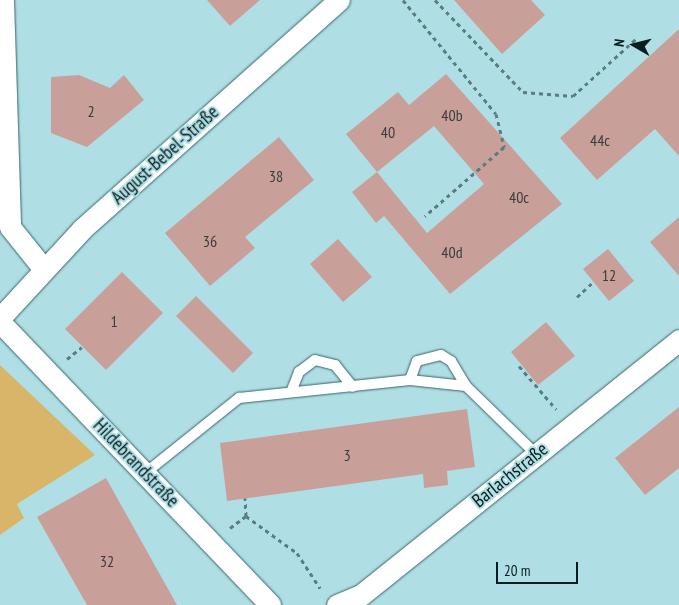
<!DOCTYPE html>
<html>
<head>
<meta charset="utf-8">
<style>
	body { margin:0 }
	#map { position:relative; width:679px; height:605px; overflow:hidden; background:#afdfe5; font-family:"PT Sans Narrow",sans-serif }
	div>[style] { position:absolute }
	.green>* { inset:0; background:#d8b568 }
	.building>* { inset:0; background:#c99f9a }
	.path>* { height:3px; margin-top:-1.5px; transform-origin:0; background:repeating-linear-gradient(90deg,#5b7c80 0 4px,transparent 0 8px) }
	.roads { filter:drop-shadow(0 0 1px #376469) drop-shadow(0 0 1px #376469) }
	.service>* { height:10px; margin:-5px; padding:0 5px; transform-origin:5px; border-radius:5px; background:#fff }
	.minor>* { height:21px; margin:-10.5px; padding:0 10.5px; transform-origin:10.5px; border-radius:10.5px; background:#fff }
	span { translate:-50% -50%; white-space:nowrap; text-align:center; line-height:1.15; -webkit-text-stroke:4px #afdfe5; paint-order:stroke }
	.number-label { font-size:16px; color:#393d3d }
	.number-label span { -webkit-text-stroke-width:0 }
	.street-label { font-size:19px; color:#091c1e }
	.north { position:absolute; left:609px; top:20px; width:50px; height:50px; -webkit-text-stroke:4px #afdfe5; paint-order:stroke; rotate:278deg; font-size:14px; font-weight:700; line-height:20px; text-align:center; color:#091c1e }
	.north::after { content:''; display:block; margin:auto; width:18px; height:22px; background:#091c1e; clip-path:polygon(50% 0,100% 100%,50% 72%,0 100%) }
	.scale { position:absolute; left:496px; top:562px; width:82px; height:22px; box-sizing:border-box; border:2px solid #091c1e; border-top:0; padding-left:6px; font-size:15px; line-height:18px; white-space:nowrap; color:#091c1e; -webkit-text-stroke:4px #afdfe5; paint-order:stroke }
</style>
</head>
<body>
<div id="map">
	<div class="green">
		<div style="clip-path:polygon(0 365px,95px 455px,17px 504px,24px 518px,0 535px)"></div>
	</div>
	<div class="building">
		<div style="clip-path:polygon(207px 0,260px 0,230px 26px)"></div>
		<div style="clip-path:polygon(454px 0,531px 0,545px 15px,502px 54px)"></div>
		<div style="clip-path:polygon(679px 29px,679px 156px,655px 129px,597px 180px,560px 138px)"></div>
		<div style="clip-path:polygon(evenodd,446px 74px,562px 204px,450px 294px,384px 216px,376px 223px,352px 192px,377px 172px,346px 134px,398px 92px,409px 105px,446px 74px,434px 126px,484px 184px,427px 233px,377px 172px,434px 126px)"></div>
		<div style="clip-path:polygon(79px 75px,110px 88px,124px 75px,144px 100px,87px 147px,51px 133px,51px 77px)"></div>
		<div style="clip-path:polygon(279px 137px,314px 180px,245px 237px,255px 248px,210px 286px,165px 233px)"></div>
		<div style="clip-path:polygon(679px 217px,679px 276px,650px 242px)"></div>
		<div style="clip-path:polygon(338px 239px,372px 277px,343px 302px,310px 264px)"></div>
		<div style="clip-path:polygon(608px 249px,634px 281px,609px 301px,583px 269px)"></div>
		<div style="clip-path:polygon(122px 272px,163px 313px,106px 370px,65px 329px)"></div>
		<div style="clip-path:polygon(196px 296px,253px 353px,233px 373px,176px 316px)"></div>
		<div style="clip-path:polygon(546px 322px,575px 356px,538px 385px,511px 352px)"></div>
		<div style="clip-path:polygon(679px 407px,679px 468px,645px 495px,615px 458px)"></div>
		<div style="clip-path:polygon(467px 409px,475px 467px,447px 471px,448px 485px,424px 488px,423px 474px,227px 501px,220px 443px)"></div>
		<div style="clip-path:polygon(106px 478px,177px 605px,87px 605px,37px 517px)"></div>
	</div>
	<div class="path">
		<div style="left:403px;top:0;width:147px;rotate:50.8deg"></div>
		<div style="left:496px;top:114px;width:34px;rotate:76deg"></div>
		<div style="left:504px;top:147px;width:105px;rotate:138.9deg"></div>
		<div style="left:435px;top:0;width:127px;rotate:46.3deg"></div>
		<div style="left:523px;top:92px;width:50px;rotate:4.6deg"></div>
		<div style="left:573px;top:96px;width:86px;rotate:-42.2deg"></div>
		<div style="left:577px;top:297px;width:22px;rotate:-43deg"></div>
		<div style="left:67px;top:359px;width:19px;rotate:-39deg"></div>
		<div style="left:519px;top:366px;width:57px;rotate:49.3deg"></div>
		<div style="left:246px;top:516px;width:63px;rotate:36deg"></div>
		<div style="left:297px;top:553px;width:42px;rotate:56.7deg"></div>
		<div style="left:230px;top:528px;width:20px;rotate:-37deg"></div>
		<div style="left:246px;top:516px;width:18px;rotate:-93deg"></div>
	</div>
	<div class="roads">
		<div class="service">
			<div style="left:410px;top:380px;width:20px;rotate:-70deg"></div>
			<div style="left:417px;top:361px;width:25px;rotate:-14deg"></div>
			<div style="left:441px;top:355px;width:12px;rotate:31deg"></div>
			<div style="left:451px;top:361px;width:29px;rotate:59deg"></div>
			<div style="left:291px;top:392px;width:22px;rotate:-68deg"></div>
			<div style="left:299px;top:372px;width:20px;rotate:-37deg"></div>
			<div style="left:315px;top:360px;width:21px;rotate:14deg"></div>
			<div style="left:335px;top:365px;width:28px;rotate:51deg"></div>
			<div style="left:144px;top:474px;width:122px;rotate:-38.7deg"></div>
			<div style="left:239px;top:398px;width:172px;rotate:-6deg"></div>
			<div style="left:410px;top:380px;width:56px;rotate:6.1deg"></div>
			<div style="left:466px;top:386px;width:98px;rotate:44.2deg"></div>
		</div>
		<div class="minor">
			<div style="left:3px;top:0;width:227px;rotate:88.2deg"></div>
			<div style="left:10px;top:227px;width:53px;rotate:51.2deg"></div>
			<div style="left:0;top:318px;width:121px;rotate:-47.3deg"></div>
			<div style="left:82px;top:229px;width:344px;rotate:-41.7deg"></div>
			<div style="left:0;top:322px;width:391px;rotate:46.3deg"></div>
			<div style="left:337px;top:605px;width:26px;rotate:-23deg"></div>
			<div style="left:361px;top:595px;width:408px;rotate:-38.7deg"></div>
		</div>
	</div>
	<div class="number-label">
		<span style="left:91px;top:111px">2</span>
		<span style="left:452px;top:115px">40b</span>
		<span style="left:388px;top:132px">40</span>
		<span style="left:600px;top:140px">44c</span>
		<span style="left:276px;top:176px">38</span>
		<span style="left:519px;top:197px">40c</span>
		<span style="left:210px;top:241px">36</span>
		<span style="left:452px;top:252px">40d</span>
		<span style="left:609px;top:275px">12</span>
		<span style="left:114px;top:321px">1</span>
		<span style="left:347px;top:455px">3</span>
		<span style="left:107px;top:561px">32</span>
	</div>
	<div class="street-label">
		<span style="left:165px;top:155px;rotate:-42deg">August-Bebel-Straße</span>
		<span style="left:136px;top:463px;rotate:46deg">Hildebrandstraße</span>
		<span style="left:510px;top:475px;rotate:-39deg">Barlachstraße</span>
	</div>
	<div class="north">N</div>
	<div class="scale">20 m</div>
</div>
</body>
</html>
